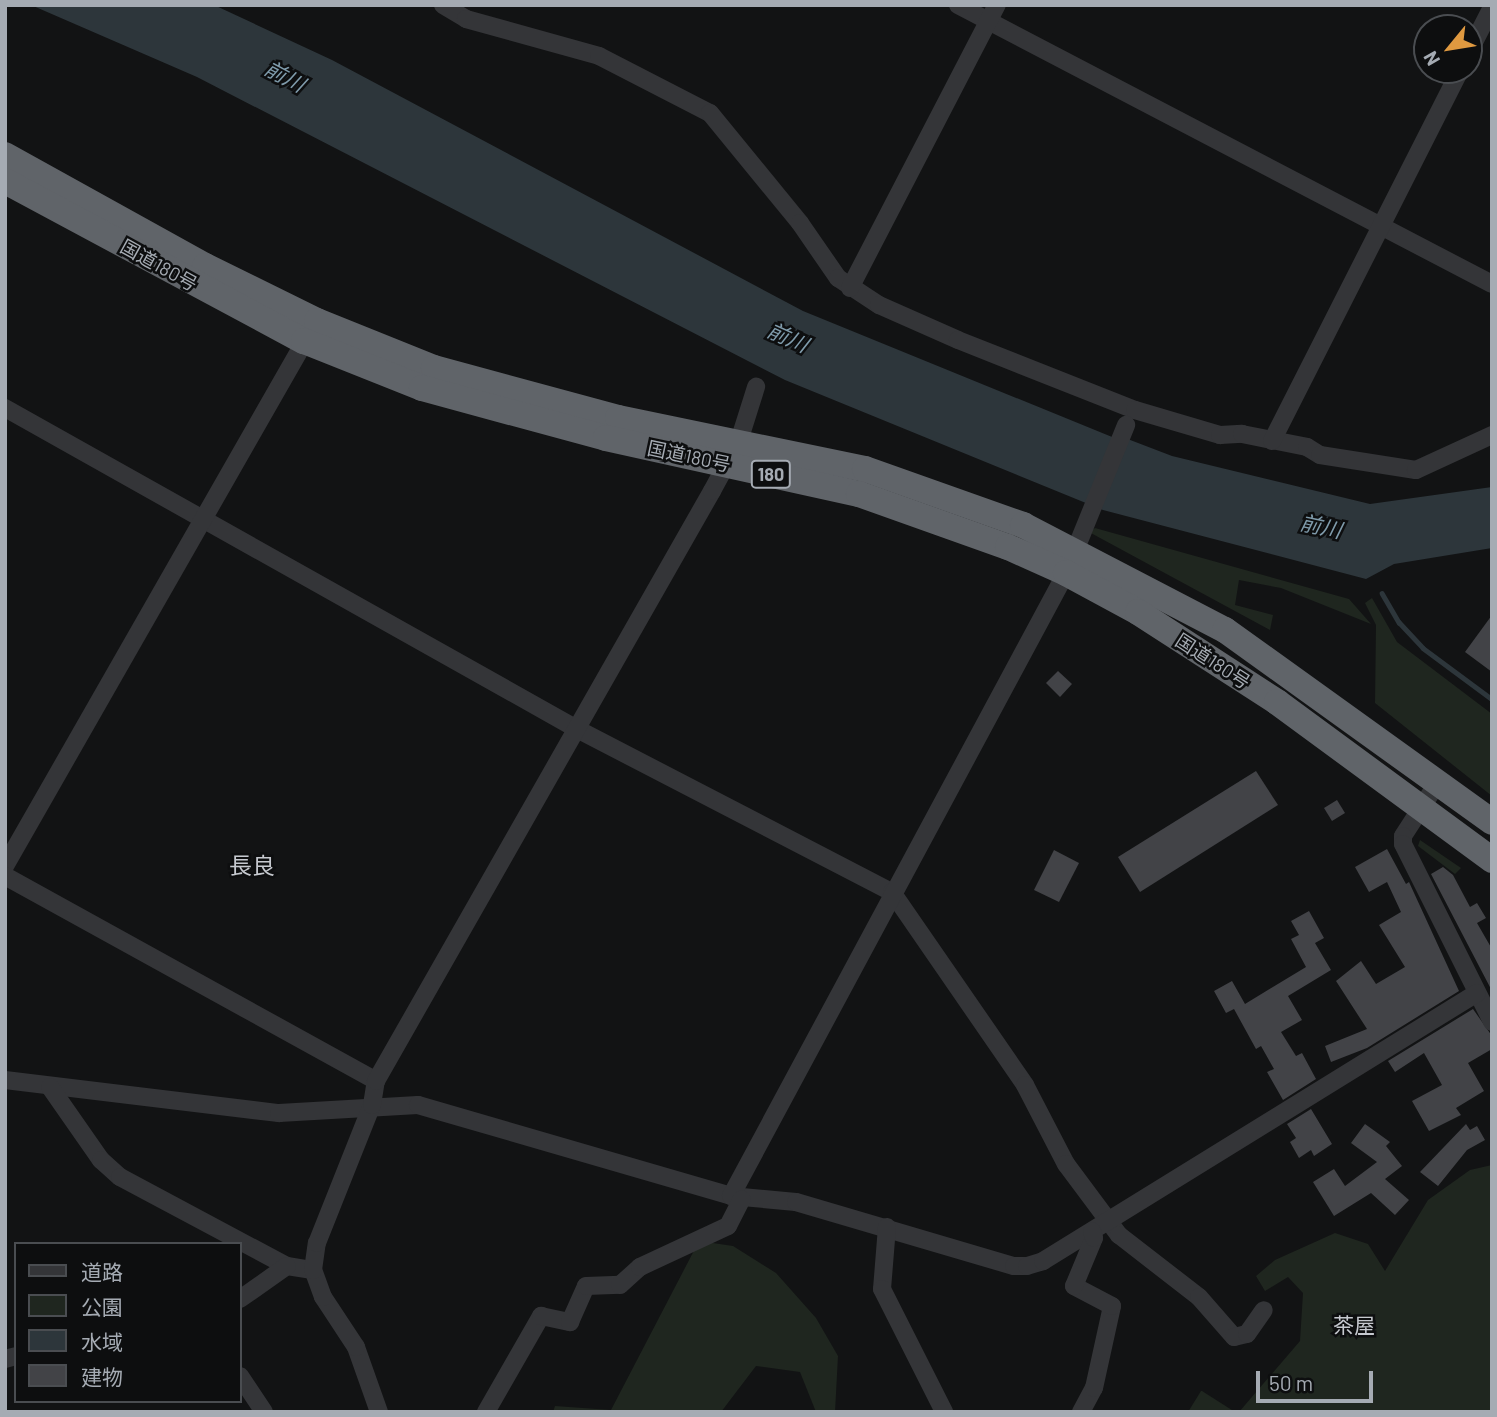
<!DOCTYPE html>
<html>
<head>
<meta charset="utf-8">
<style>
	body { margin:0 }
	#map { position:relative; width:1497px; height:1417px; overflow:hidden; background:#121314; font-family:Barlow,"Noto Sans JP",sans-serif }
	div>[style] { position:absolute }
	.green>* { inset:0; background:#1f261f }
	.water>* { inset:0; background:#2d363b }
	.stream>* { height:4.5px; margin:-2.25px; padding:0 2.25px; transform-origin:2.25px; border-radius:2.25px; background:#2d363b }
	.building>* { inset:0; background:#424347 }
	.minor>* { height:18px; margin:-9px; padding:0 9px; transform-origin:9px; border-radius:9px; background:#343538 }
	.highway>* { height:26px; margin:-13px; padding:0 13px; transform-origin:13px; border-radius:13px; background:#606469 }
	span { translate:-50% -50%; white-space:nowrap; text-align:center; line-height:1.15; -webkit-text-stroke:5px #0d0e0f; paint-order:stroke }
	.shield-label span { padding:2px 5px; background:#0d0e0f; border:2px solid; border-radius:5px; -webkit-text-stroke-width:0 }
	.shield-label { font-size:18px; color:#a5abb3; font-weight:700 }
	.street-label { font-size:19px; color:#a5abb3 }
	.water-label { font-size:21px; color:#7f9bab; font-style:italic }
	.neighbourhood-label { font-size:21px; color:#c6c9cf }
	.quarter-label { font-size:23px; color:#c6c9cf }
	.frame { position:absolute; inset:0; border:7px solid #a5abb3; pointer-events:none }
	.legend { position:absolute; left:14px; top:1242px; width:228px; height:161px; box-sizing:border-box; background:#0d0e0f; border:2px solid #4a4d51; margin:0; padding:9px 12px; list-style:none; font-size:21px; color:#a5abb3 }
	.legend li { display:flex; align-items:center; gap:14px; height:35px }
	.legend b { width:35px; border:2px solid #4a4d51 }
	.north { position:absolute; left:1413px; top:14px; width:70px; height:70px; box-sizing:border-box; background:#0d0e0f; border:2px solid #4a4d51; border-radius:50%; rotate:240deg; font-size:19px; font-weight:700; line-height:28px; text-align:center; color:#a5abb3 }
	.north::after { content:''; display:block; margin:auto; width:24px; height:32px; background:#df9940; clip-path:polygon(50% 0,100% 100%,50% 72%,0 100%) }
	.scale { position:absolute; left:1256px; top:1371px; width:117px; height:32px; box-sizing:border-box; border:4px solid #a5abb3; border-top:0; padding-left:9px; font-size:21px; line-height:24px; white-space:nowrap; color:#a5abb3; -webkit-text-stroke:5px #0d0e0f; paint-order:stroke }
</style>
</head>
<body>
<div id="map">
	<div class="green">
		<div style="clip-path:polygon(1095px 528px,1349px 599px,1371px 624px,1281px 588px,1239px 580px,1235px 605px,1273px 615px,1270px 630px,1089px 532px)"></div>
		<div style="clip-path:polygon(1372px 598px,1397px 642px,1492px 714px,1492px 796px,1375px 703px,1376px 625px,1365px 603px)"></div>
		<div style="clip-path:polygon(1420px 840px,1461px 868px,1455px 874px,1418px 846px)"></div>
		<div style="clip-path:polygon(1492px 1165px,1492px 1412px,1239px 1412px,1300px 1341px,1303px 1293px,1288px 1277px,1265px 1291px,1256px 1276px,1275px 1260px,1335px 1233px,1368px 1244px,1385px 1271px,1428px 1200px,1470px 1170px)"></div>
		<div style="clip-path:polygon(699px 1241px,733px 1246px,776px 1273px,816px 1318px,838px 1356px,835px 1412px,816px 1412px,800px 1372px,756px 1366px,721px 1412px,553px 1412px,555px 1406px,611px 1410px)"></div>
		<div style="clip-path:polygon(1201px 1391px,1202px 1391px,1235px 1412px,1188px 1412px)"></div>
	</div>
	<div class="water">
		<div style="clip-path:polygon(31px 5px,214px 5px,332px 60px,803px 311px,1117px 439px,1125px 438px,1172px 456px,1370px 504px,1492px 487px,1492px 548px,1394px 564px,1366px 579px,1103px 510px,785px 380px,197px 77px)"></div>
	</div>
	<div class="stream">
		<div style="left:1382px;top:593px;width:34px;rotate:60deg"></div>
		<div style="left:1399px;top:622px;width:35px;rotate:47deg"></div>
		<div style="left:1423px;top:648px;width:86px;rotate:36.5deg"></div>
	</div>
	<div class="building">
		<div style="clip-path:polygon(1492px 615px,1492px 672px,1465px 652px)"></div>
		<div style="clip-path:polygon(1058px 671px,1072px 684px,1060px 697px,1046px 683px)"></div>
		<div style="clip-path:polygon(1256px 771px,1278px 805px,1140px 892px,1118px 857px)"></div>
		<div style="clip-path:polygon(1337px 800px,1345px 813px,1332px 821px,1324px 808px)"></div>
		<div style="clip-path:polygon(1387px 849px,1406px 884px,1409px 882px,1459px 991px,1367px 1048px,1331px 1062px,1325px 1046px,1367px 1029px,1336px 981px,1361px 961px,1376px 984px,1405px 967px,1379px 925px,1401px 912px,1387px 882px,1369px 892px,1355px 867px)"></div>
		<div style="clip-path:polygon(1054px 850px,1079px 863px,1059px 902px,1034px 890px)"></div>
		<div style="clip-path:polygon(1443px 867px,1453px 875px,1470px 907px,1477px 903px,1486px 918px,1477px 923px,1492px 949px,1492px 991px,1431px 874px)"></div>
		<div style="clip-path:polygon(1309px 911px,1324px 938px,1315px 943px,1331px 970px,1288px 996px,1302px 1020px,1281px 1032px,1296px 1056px,1302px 1053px,1316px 1079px,1283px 1100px,1267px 1072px,1274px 1069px,1261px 1046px,1256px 1049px,1234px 1009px,1226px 1013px,1214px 991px,1232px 981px,1245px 1004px,1306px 967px,1291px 939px,1299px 935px,1291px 921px)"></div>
		<div style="clip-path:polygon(1473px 1009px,1492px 1036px,1492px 1049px,1468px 1063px,1484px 1091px,1456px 1108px,1461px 1115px,1429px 1131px,1412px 1101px,1442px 1085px,1424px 1053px,1395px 1072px,1388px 1061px)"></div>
		<div style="clip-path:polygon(1311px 1109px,1332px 1144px,1314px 1156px,1311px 1150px,1299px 1158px,1290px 1142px,1296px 1138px,1287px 1124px)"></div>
		<div style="clip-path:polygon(1365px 1124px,1390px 1142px,1386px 1146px,1402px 1166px,1385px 1179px,1409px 1200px,1395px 1215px,1371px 1193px,1334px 1216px,1313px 1182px,1334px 1169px,1345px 1186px,1377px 1162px,1351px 1143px)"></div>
		<div style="clip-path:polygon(1466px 1124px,1470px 1130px,1477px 1126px,1485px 1140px,1467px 1150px,1438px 1186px,1420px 1172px)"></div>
	</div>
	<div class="minor">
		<div style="left:443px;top:5px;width:27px;rotate:31deg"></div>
		<div style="left:466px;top:19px;width:138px;rotate:15.5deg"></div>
		<div style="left:599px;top:56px;width:125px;rotate:27.2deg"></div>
		<div style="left:710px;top:113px;width:142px;rotate:50.7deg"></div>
		<div style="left:800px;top:223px;width:67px;rotate:55.4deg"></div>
		<div style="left:838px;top:278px;width:49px;rotate:33.4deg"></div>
		<div style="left:879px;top:305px;width:86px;rotate:23.9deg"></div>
		<div style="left:958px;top:340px;width:190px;rotate:21.6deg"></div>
		<div style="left:1135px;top:410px;width:89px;rotate:16.4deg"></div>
		<div style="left:1220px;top:435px;width:22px;rotate:-3deg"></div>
		<div style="left:1242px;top:434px;width:66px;rotate:11.3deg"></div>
		<div style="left:1307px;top:447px;width:15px;rotate:32deg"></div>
		<div style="left:1320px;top:455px;width:97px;rotate:8.9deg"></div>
		<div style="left:1416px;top:470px;width:84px;rotate:-24.7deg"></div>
		<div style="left:958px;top:5px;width:602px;rotate:27.59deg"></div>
		<div style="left:1469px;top:52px;width:51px;rotate:-62.9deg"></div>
		<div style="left:850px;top:288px;width:319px;rotate:-62.6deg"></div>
		<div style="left:5px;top:408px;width:656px;rotate:29.3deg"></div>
		<div style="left:577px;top:729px;width:355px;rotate:27.4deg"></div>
		<div style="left:892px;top:892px;width:234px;rotate:55.4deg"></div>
		<div style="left:1025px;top:1085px;width:89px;rotate:62.6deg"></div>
		<div style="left:1066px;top:1164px;width:89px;rotate:53.3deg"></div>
		<div style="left:1119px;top:1235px;width:101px;rotate:37.8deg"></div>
		<div style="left:1199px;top:1297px;width:53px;rotate:48.8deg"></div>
		<div style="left:1234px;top:1337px;width:13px;rotate:-13deg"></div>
		<div style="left:1247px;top:1334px;width:29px;rotate:-55deg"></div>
		<div style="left:1272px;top:441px;width:416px;rotate:-63.1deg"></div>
		<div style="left:1438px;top:782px;width:64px;rotate:122.9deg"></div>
		<div style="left:1403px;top:836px;width:8px;rotate:90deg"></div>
		<div style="left:1403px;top:844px;width:199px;rotate:63.4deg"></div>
		<div style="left:5px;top:866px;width:613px;rotate:-60.26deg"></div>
		<div style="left:5px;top:876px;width:424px;rotate:28.9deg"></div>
		<div style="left:5px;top:1080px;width:276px;rotate:6.9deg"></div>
		<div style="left:279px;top:1113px;width:139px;rotate:-3.3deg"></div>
		<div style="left:418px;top:1105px;width:326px;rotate:16.2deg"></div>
		<div style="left:731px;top:1196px;width:65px;rotate:5.3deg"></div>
		<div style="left:796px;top:1202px;width:227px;rotate:16.4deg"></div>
		<div style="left:1014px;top:1266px;width:13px"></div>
		<div style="left:1027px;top:1266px;width:17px;rotate:-17deg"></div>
		<div style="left:1043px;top:1261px;width:510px;rotate:-31.7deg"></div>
		<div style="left:50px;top:1087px;width:89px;rotate:55.1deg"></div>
		<div style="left:101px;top:1160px;width:25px;rotate:42deg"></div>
		<div style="left:120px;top:1177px;width:189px;rotate:28.1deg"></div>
		<div style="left:287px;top:1266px;width:26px;rotate:9deg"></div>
		<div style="left:731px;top:1196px;width:707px;rotate:-61.73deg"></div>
		<div style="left:1066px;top:573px;width:160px;rotate:-67.9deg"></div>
		<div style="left:887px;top:1227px;width:62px;rotate:94.6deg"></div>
		<div style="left:882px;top:1289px;width:138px;rotate:63.2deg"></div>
		<div style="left:240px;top:1299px;width:57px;rotate:-35.1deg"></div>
		<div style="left:5px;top:1359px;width:11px;rotate:-15deg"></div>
		<div style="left:240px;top:1376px;width:43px;rotate:56.3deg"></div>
		<div style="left:379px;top:1412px;width:69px;rotate:-109.5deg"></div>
		<div style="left:356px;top:1347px;width:60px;rotate:-123.4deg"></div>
		<div style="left:323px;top:1297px;width:29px;rotate:-110deg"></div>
		<div style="left:313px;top:1270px;width:27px;rotate:-82deg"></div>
		<div style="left:317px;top:1243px;width:149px;rotate:-68.3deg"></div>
		<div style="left:372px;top:1105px;width:24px;rotate:-81deg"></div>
		<div style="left:376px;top:1081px;width:679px;rotate:-60.34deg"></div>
		<div style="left:712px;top:491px;width:57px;rotate:-61.6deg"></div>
		<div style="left:739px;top:441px;width:57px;rotate:-72.5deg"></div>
		<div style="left:486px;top:1412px;width:111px;rotate:-60.2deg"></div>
		<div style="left:541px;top:1316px;width:30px;rotate:12deg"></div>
		<div style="left:570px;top:1322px;width:39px;rotate:-66deg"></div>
		<div style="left:586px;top:1286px;width:34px;rotate:-2deg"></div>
		<div style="left:620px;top:1285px;width:27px;rotate:-42deg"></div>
		<div style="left:640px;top:1267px;width:97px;rotate:-25deg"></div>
		<div style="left:728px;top:1226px;width:30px;rotate:-63deg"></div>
		<div style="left:1081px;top:1412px;width:27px;rotate:-62deg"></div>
		<div style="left:1094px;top:1388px;width:84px;rotate:-77.6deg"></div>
		<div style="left:1112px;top:1306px;width:43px;rotate:-152.2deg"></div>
		<div style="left:1074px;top:1286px;width:52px;rotate:-67.4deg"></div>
		<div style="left:1094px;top:1238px;width:7px;rotate:-106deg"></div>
	</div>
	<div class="highway">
		<div style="left:5px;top:155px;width:229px;rotate:29deg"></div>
		<div style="left:205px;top:266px;width:125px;rotate:26.2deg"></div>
		<div style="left:317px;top:321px;width:126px;rotate:21.9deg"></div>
		<div style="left:434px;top:368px;width:191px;rotate:15.2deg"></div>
		<div style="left:618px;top:418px;width:252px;rotate:11.7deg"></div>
		<div style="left:865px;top:469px;width:168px;rotate:19.5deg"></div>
		<div style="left:1023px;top:525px;width:228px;rotate:27.5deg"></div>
		<div style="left:1225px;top:630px;width:329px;rotate:35.7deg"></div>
		<div style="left:5px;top:181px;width:339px;rotate:28.2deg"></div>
		<div style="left:304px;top:341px;width:127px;rotate:21.7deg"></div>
		<div style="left:422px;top:388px;width:191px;rotate:15.2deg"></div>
		<div style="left:606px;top:438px;width:259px;rotate:12.5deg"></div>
		<div style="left:859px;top:494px;width:158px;rotate:19.6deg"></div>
		<div style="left:1008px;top:547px;width:64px;rotate:24.1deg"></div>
		<div style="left:1066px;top:573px;width:82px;rotate:28.4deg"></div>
		<div style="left:1138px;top:612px;width:166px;rotate:32.9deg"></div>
		<div style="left:1277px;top:702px;width:267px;rotate:36.3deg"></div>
	</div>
	<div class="shield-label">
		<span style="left:771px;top:474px">180</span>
	</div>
	<div class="street-label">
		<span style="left:159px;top:265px;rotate:29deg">国道180号</span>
		<span style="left:689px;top:456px;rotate:12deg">国道180号</span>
		<span style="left:1213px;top:661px;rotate:33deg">国道180号</span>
	</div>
	<div class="water-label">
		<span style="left:285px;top:76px;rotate:28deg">前川</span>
		<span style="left:788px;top:337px;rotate:24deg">前川</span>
		<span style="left:1321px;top:526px;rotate:12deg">前川</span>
	</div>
	<div class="neighbourhood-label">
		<span style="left:1354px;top:1325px">茶屋</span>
	</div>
	<div class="quarter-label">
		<span style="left:252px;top:865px">長良</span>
	</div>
	<div class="frame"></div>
	<ul class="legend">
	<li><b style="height:9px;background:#343538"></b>道路</li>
	<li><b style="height:19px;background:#1f261f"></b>公園</li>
	<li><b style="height:19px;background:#2d363b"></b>水域</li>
	<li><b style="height:19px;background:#424347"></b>建物</li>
	</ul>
	<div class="north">N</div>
	<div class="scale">50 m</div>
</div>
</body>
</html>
